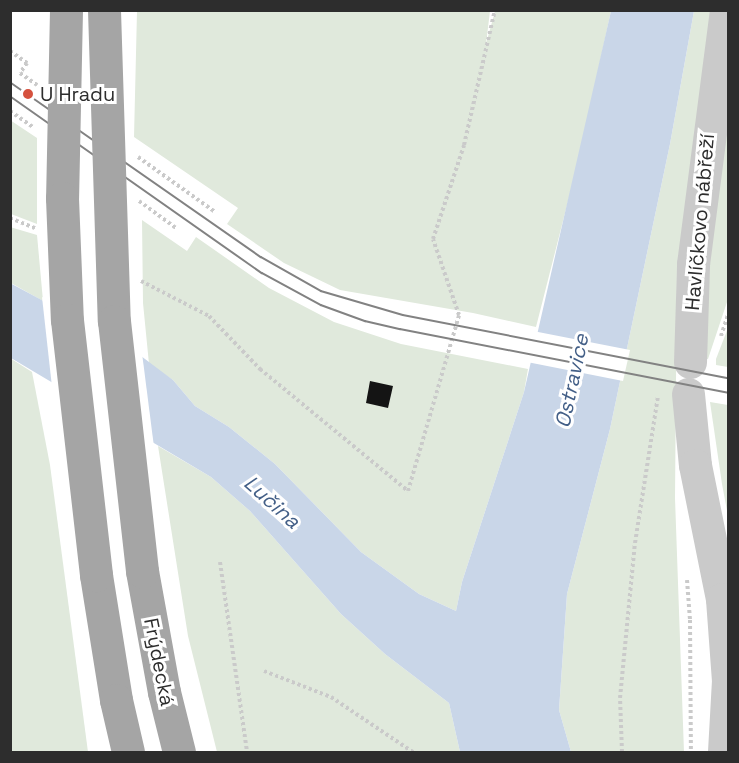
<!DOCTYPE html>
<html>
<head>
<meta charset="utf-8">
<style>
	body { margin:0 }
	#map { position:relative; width:739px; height:763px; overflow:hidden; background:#fff; font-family:"Space Grotesk",sans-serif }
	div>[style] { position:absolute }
	.green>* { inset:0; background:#e0e9dc }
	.water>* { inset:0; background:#c9d6e8 }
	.pier>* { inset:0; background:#fff }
	.building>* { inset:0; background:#141414 }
	.path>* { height:4px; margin-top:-2px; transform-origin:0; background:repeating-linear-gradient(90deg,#cacaca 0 3px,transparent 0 6px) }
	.minor>* { height:33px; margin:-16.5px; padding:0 16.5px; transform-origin:16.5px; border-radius:16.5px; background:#cacaca }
	.major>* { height:33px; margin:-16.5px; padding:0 16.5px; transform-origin:16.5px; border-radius:16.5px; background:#a5a5a5 }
	.tram>* { height:1.5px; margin:-0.75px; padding:0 0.75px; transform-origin:0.75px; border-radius:0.75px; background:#828282 }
	.major-bridge>* { height:33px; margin:-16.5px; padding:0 16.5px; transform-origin:16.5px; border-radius:16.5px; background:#a5a5a5 }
	.dots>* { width:16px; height:16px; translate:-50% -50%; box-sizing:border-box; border:3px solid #fff; border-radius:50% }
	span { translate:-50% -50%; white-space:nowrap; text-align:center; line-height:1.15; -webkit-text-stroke:6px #fff; paint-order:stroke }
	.poi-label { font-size:20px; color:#2d2d2d }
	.left { translate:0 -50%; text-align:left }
	.street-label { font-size:20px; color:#2d2d2d }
	.water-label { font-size:21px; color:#435f87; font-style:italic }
	.frame { position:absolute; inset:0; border:12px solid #2d2d2d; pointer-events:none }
</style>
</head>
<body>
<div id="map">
	<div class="green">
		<div style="clip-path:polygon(137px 11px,490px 11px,486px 44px,495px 11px,611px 11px,579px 158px,536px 327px,473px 313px,340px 290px,284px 263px,227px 224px,238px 208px,134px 137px)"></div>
		<div style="clip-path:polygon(694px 11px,713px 11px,677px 267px,675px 498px,684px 752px,571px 752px,559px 710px,567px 594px,610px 429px,670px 144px)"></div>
		<div style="clip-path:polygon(728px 102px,728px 299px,708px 359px,700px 358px,705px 293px)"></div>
		<div style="clip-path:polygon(10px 120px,37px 138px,37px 224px,11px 214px)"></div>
		<div style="clip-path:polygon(142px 220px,187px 251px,196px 237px,269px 288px,334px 322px,401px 344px,528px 369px,524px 392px,462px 582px,456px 611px,419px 594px,361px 552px,275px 464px,229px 427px,195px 406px,173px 380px,149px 364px,143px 303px)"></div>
		<div style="clip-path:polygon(10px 227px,37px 235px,43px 301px,11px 283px)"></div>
		<div style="clip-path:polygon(728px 328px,728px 367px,716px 365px,716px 359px)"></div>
		<div style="clip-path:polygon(10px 358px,32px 372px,50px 465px,88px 752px,11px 752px)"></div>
		<div style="clip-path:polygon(710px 402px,728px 405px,728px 516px,722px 484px)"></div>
		<div style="clip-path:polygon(158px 446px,211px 477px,250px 511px,341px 614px,385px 654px,449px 703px,460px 752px,217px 752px,188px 636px)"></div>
	</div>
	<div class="water">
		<div style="clip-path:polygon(611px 11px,694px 11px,670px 144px,610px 429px,567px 594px,559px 710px,571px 752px,460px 752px,449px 703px,385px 654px,341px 614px,250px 511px,211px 477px,11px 358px,10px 283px,129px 347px,173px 380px,195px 406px,229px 427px,275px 464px,361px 552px,419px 594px,456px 611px,462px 582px,524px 392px)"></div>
	</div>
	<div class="pier">
		<div style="clip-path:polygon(42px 297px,131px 344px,142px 353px,154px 447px,52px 387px)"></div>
		<div style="clip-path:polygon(533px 331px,630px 350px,623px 381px,527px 362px)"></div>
	</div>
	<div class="building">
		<div style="clip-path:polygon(370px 381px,393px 386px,388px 408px,366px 403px)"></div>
	</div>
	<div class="path">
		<div style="left:10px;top:51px;width:21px;rotate:35deg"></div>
		<div style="left:27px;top:63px;width:12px;rotate:125deg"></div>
		<div style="left:20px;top:73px;width:21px;rotate:35deg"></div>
		<div style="left:10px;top:111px;width:29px;rotate:35deg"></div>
		<div style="left:138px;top:157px;width:95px;rotate:35.5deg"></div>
		<div style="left:139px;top:201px;width:46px;rotate:36.1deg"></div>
		<div style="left:10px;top:218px;width:27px;rotate:22deg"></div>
		<div style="left:141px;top:281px;width:76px;rotate:27.2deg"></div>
		<div style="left:209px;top:316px;width:74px;rotate:46.1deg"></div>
		<div style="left:260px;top:369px;width:192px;rotate:39.5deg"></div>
		<div style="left:408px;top:491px;width:183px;rotate:-73.8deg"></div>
		<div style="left:459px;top:315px;width:80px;rotate:-108.9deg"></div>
		<div style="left:433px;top:239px;width:99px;rotate:-71.7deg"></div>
		<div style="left:464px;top:145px;width:139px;rotate:-77.1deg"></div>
		<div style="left:721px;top:336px;width:23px;rotate:-72deg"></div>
		<div style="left:220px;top:562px;width:192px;rotate:81.9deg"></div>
		<div style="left:687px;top:580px;width:40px;rotate:85.7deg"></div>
		<div style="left:690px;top:620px;width:132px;rotate:89.6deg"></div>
		<div style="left:264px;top:671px;width:72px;rotate:21.2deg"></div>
		<div style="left:331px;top:697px;width:99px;rotate:33.9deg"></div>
		<div style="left:622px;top:752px;width:54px;rotate:-92.1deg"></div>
		<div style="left:620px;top:698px;width:156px;rotate:-84.5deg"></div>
		<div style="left:635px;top:543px;width:149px;rotate:-81.1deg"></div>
	</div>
	<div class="minor">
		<div style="left:690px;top:362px;width:98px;rotate:-88.2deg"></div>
		<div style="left:693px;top:264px;width:256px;rotate:-82.6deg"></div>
		<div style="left:688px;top:394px;width:71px;rotate:84.4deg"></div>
		<div style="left:695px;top:465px;width:137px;rotate:78.6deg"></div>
		<div style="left:722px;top:599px;width:81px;rotate:85.8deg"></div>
		<div style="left:728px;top:680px;width:72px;rotate:93.2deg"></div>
	</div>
	<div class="major">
		<div style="left:142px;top:571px;width:123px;rotate:79.7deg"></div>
		<div style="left:164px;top:692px;width:62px;rotate:76deg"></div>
		<div style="left:96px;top:575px;width:127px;rotate:80.9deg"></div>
		<div style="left:116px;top:700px;width:53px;rotate:77deg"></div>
	</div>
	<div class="tram">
		<div style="left:10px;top:82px;width:306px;rotate:34.9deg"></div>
		<div style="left:261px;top:257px;width:69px;rotate:29.5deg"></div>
		<div style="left:321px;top:291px;width:85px;rotate:16.3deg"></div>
		<div style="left:403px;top:315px;width:331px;rotate:11deg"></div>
		<div style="left:10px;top:96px;width:308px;rotate:35.1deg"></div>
		<div style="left:262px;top:273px;width:67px;rotate:28.5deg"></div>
		<div style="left:321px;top:305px;width:47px;rotate:20deg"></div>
		<div style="left:365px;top:321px;width:36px;rotate:13deg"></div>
		<div style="left:400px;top:329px;width:334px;rotate:11deg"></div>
	</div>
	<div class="major-bridge">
		<div style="left:66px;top:10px;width:188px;rotate:91.2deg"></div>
		<div style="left:62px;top:198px;width:122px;rotate:87.7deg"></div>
		<div style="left:67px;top:320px;width:257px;rotate:83.5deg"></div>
		<div style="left:104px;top:10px;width:311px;rotate:88.2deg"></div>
		<div style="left:114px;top:321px;width:252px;rotate:83.6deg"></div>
	</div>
	<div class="dots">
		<div style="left:28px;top:94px;background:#d5513e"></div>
	</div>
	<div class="poi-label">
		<span class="left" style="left:40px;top:94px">U Hradu</span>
	</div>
	<div class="street-label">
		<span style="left:700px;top:222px;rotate:-85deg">Havlíčkovo nábřeží</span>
		<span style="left:159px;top:662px;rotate:79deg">Frýdecká</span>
	</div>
	<div class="water-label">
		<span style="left:572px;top:381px;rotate:-78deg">Ostravice</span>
		<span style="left:272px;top:502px;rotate:42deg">Lučina</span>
	</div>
	<div class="frame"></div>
</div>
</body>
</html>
